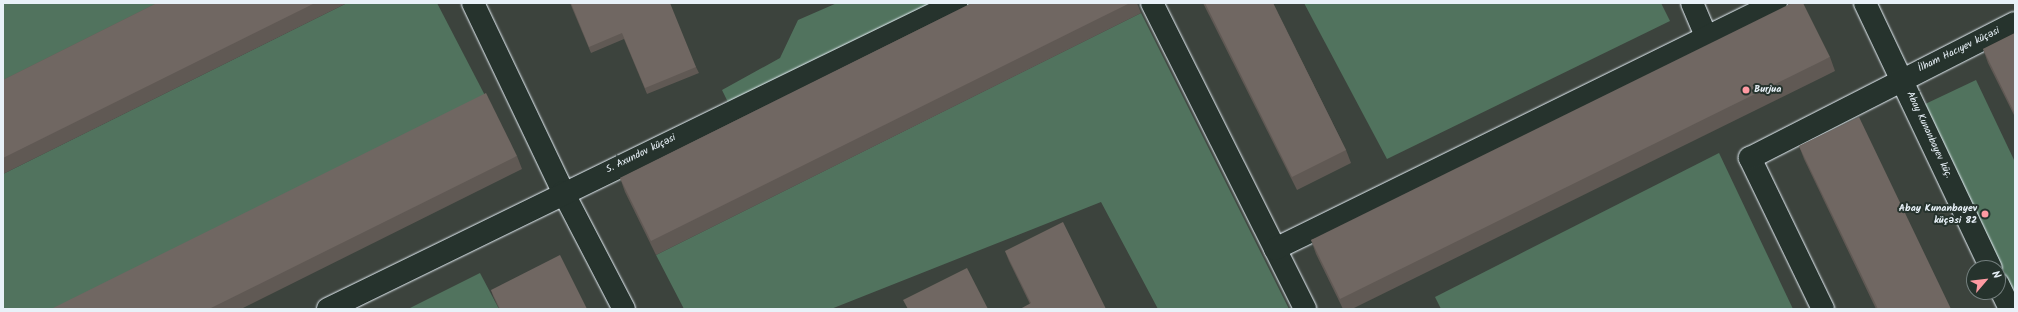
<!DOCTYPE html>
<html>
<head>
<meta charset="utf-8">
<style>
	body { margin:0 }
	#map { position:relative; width:2018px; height:312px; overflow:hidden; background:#3c433d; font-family:Kalam,sans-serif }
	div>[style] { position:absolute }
	.green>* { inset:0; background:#51735e }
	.roads { filter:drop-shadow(0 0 1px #e8f1f8) drop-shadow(0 0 1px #e8f1f8) }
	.minor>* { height:22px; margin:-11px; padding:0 11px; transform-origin:11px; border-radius:11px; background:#26332d }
	.wall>* { inset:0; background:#605954 }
	.building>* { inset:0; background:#706762 }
	.dots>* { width:11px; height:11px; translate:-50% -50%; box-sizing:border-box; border:2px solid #26332d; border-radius:50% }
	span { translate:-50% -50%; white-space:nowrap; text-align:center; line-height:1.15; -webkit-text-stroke:4px #26332d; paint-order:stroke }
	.street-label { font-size:10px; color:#e8f1f8 }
	.poi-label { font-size:10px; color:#e8f1f8; font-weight:700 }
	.left { translate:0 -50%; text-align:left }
	.right { translate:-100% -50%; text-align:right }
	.frame { position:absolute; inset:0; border:4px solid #e8f1f8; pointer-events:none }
	.north { position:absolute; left:1966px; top:260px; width:40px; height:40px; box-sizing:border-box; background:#26332d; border:1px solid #747f7e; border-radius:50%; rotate:62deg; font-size:11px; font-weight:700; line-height:16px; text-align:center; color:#e8f1f8 }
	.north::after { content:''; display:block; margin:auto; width:14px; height:18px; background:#ff9aa2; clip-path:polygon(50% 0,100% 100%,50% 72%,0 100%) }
</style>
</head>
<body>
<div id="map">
	<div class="green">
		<div style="clip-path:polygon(3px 3px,189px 3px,3px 96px)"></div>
		<div style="clip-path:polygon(347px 3px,437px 3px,491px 107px,83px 309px,3px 309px,3px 174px)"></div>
		<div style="clip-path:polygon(837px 3px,1003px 3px,743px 133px,722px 90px,780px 58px,798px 20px)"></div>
		<div style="clip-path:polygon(1304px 3px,1661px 3px,1670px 21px,1387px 159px)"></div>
		<div style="clip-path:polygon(1141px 13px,1289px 309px,1158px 309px,1101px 202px,831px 309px,684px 309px,656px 255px)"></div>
		<div style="clip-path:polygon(1976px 80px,2015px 162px,2015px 305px,1921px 106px)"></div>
		<div style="clip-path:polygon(1719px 153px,1793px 309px,1441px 309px,1435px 297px)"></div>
		<div style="clip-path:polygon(480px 273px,499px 309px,408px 309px)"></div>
	</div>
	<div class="roads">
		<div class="minor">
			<div style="left:473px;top:3px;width:209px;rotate:64.5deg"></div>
			<div style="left:563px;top:192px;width:132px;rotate:62.5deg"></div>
			<div style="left:1152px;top:3px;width:342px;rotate:63.4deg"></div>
			<div style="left:1692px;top:3px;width:38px;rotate:67deg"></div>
			<div style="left:1865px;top:3px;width:293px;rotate:64.6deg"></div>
			<div style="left:1275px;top:249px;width:558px;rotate:-26.15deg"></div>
			<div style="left:1998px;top:284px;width:28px;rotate:64deg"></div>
			<div style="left:328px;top:309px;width:699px;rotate:-25.98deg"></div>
			<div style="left:1823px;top:309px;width:168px;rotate:-115.8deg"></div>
			<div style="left:1750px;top:158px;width:297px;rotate:-27deg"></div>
		</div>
	</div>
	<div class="wall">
		<div style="clip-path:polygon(157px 3px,347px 3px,3px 174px,3px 80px)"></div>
		<div style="clip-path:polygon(570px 3px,696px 67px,699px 73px,647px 94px,624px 39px,591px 53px)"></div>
		<div style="clip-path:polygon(972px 3px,1137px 3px,1141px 13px,656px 255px,625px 192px,620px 178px)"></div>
		<div style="clip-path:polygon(1203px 3px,1273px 3px,1346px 150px,1351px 163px,1297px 190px)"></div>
		<div style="clip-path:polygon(2015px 33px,2015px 117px,1988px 63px,1983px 49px)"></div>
		<div style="clip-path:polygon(1830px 57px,1835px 71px,1352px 309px,1343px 309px,1316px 254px,1311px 240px)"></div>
		<div style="clip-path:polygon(1799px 146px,1951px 309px,1876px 309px,1804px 159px)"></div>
		<div style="clip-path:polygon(517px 156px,522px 169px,241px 309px,51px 309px)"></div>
		<div style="clip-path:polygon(1005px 251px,1106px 309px,1030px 304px,1009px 261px)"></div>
		<div style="clip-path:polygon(491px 290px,587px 309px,499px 309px,493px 296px)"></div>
	</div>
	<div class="building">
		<div style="clip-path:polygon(157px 3px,315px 3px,3px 158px,3px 80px)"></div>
		<div style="clip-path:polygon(571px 3px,670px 3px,696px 67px,645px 88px,622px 33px,589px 47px)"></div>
		<div style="clip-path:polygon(972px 3px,1130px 3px,651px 241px,620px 178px)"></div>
		<div style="clip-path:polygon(1205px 3px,1273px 3px,1346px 150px,1292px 177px)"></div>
		<div style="clip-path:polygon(1792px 3px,1803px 3px,1830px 57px,1340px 299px,1311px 240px)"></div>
		<div style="clip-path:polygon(2015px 33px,2015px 114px,1983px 49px)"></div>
		<div style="clip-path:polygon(486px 93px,517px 156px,209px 309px,51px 309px)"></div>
		<div style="clip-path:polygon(1859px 117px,1951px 309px,1878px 309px,1799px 146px)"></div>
		<div style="clip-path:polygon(1063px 222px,1106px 309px,1020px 309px,1031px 303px,1005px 251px)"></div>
		<div style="clip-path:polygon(560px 255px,587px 309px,500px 309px,491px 290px)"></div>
		<div style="clip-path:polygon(967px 268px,988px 309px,908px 309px,903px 300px)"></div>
	</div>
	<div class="dots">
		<div style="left:1746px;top:90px;background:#ff9aa2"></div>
		<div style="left:1985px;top:214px;background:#ff9aa2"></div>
	</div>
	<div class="street-label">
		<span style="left:1959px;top:50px;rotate:-26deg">İlham Hacıyev küçəsi</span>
		<span style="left:1929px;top:135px;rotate:65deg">Abay Kunanbayev küç.</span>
		<span style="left:641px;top:154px;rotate:-26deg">S. Axundov küçəsi</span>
	</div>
	<div class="poi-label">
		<span class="left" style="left:1754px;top:90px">Burjua</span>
		<span class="right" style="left:1977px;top:214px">Abay Kunanbayev<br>küçəsi 82</span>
	</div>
	<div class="frame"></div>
	<div class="north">N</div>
</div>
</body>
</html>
